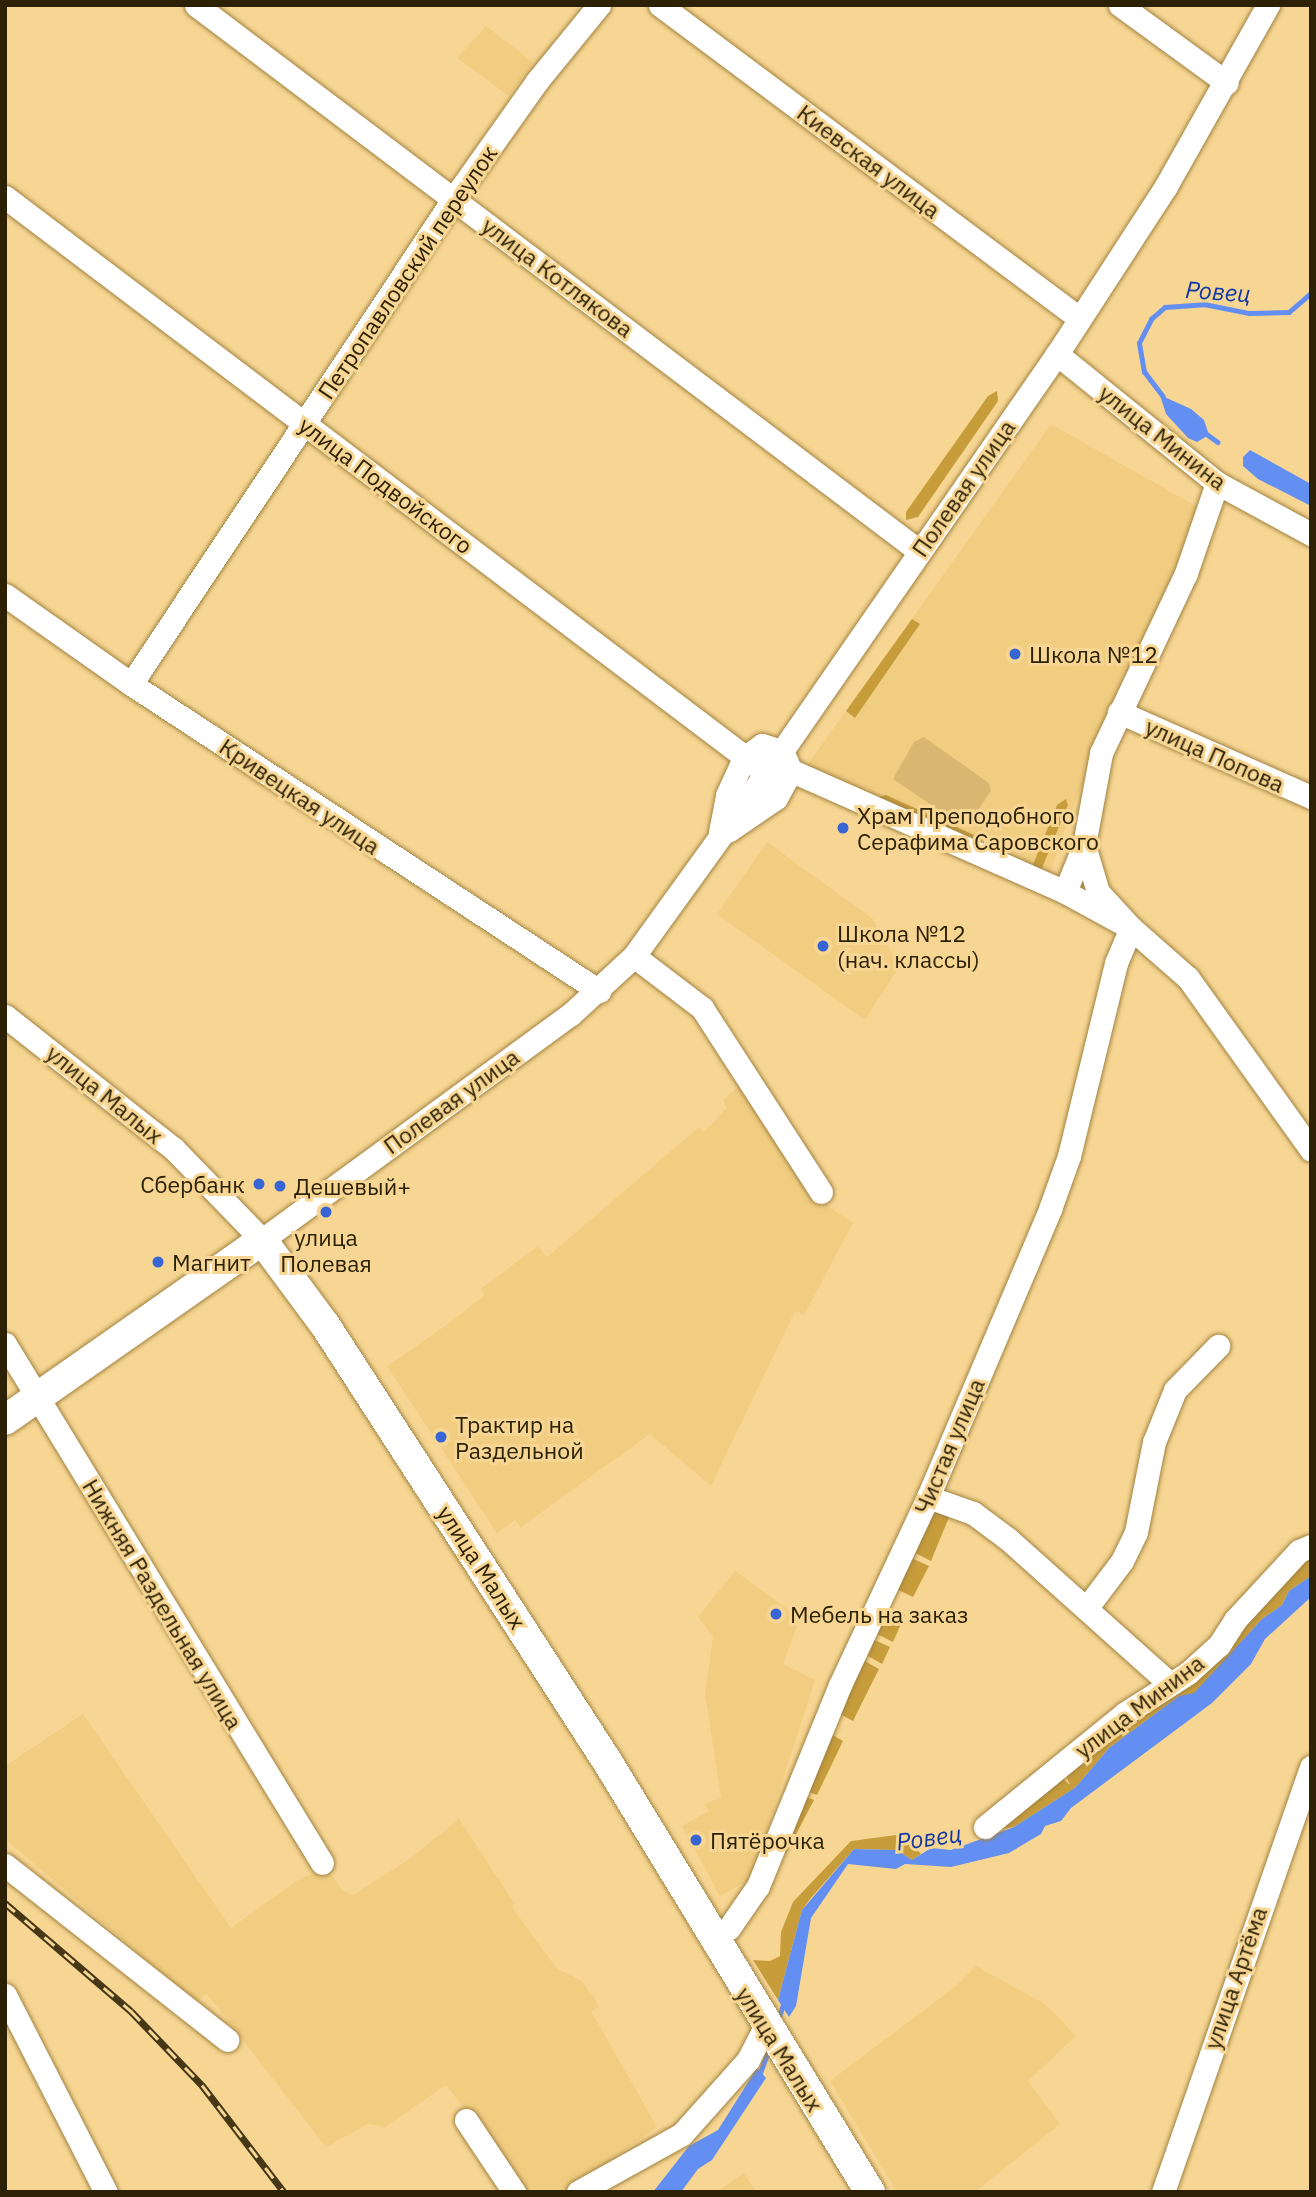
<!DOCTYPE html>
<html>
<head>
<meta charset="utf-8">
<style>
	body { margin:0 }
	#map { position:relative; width:1316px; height:2197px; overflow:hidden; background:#f7d693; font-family:"IBM Plex Sans",sans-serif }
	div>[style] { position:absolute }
	.built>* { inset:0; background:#f1cd82 }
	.green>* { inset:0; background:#dab770 }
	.forest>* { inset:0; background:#c79d3c }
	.water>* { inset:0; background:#648ff2 }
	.stream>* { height:4.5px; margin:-2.25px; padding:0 2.25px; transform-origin:2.25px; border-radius:2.25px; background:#648ff2 }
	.roads { filter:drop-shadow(0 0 2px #a28342) drop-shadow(0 0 2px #a28342) }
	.minor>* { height:23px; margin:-11.5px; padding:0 11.5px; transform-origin:11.5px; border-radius:11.5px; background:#fff }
	.major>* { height:30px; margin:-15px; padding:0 15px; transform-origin:15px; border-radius:15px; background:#fff }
	.rail>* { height:7px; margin-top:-3.5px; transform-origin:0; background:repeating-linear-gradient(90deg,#f7d693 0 13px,#463716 0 26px); box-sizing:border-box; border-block:2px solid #463716 }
	.dots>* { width:19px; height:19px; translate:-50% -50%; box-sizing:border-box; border:4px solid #f7d693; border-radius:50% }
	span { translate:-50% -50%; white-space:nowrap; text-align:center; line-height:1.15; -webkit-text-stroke:6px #f7d693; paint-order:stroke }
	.street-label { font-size:23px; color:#2d2105 }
	.poi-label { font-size:23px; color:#2d2105 }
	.left { translate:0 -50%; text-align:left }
	.right { translate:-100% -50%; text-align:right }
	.water-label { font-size:24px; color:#1136a6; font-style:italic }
	.frame { position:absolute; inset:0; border:7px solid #2d2105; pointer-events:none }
</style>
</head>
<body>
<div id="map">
	<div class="built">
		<div style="clip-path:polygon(486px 26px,533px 62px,509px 96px,457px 58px)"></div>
		<div style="clip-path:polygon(1051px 424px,1201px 509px,1074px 804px,1049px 877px,803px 771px)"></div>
		<div style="clip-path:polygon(767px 842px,873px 919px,899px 967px,865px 1020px,717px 914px)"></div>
		<div style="clip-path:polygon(744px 1082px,828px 1206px,853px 1223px,804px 1315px,795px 1311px,711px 1486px,650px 1434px,521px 1527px,515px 1520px,497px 1533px,387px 1366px,448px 1324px,485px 1295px,481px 1289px,538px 1246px,547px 1257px,699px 1127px,704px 1132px,727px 1108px,723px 1100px)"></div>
		<div style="clip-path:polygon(735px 1571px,800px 1618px,783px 1664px,815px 1680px,751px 1879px,720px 1896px,682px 1826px,709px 1811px,705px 1804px,721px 1797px,705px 1694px,713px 1637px,698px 1617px)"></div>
		<div style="clip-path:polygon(83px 1714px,231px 1928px,301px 1878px,327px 1869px,343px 1891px,353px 1895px,408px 1860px,459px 1819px,515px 1904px,512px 1907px,557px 1969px,582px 1981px,595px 1999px,599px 2007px,591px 2011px,657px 2127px,567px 2192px,529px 2192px,446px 2085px,385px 2127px,368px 2124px,326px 2147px,207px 1994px,196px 2002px,5px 1839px,5px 1766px)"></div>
		<div style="clip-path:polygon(976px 1966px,1045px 2004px,1076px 2036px,1028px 2081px,1060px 2124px,975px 2192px,897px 2192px,830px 2081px,955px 1987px)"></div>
		<div style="clip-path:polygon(744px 2173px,756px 2192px,716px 2192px)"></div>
	</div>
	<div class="green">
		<div style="clip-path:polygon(924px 737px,989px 783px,991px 791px,968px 825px,961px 825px,893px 779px,914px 742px)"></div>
	</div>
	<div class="forest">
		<div style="clip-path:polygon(997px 391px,998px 401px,918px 517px,906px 520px,906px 512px,988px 396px)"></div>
		<div style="clip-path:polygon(912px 619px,920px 624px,855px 718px,846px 711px)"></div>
		<div style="clip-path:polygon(886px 795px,974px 835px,975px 846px,878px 797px)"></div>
		<div style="clip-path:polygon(1066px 799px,1068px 805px,1040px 873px,1032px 867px,1057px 805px)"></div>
		<div style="clip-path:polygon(935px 1508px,952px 1510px,931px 1561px,911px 1551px)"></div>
		<div style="clip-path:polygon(1311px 1554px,1311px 1576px,1289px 1591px,1282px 1605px,1262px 1619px,1194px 1694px,1179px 1696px,1109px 1748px,1076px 1787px,1014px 1827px,994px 1831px,1058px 1774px,1070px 1785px,1063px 1768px)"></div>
		<div style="clip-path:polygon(909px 1557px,929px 1566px,913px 1597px,894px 1588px)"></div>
		<div style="clip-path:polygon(885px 1605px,905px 1615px,893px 1642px,873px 1632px)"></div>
		<div style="clip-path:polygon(870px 1638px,890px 1647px,882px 1664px,863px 1653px)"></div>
		<div style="clip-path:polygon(861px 1659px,879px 1669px,853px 1721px,836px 1712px)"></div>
		<div style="clip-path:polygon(826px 1731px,843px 1741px,817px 1795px,801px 1789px)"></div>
		<div style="clip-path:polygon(799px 1794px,814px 1800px,786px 1853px,778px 1850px)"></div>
		<div style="clip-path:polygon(904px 1834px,921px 1854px,912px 1860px,897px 1850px,854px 1849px,810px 1899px,802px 1910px,778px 2000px,753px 1960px,770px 1961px,780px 1956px,781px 1932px,793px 1902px,851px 1841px)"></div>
	</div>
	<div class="water">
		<div style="clip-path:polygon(1160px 395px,1191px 409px,1204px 420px,1209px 435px,1197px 442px,1188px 438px,1166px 414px)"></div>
		<div style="clip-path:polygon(1250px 450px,1311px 484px,1311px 506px,1258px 479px,1243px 466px,1243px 457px)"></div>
		<div style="clip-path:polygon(1311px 1576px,1311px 1597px,1265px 1639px,1251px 1664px,1212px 1703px,1071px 1808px,1061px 1821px,1045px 1826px,1041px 1834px,1009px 1853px,951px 1867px,905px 1864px,896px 1869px,848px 1864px,811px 1918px,796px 2006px,789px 2017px,778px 2000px,802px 1910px,854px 1849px,897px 1850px,912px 1860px,931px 1848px,951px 1850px,1014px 1827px,1076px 1787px,1109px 1748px,1179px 1696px,1194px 1693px,1262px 1619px,1282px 1605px,1289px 1591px)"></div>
		<div style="clip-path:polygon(757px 2068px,766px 2078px,712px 2160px,698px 2169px,681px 2192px,653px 2192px,689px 2146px,718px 2130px)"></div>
	</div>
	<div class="stream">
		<div style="left:1163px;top:397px;width:31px;rotate:-127deg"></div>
		<div style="left:1144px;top:372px;width:29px;rotate:-100deg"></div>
		<div style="left:1139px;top:343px;width:27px;rotate:-63deg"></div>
		<div style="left:1151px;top:319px;width:18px;rotate:-41deg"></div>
		<div style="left:1165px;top:307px;width:39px;rotate:-4deg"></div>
		<div style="left:1204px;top:304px;width:46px;rotate:11.3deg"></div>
		<div style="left:1249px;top:313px;width:40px;rotate:-1.4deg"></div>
		<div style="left:1289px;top:312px;width:29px;rotate:-41deg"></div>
		<div style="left:1204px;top:432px;width:17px;rotate:36deg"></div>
		<div style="left:778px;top:2020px;width:19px;rotate:-72deg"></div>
		<div style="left:759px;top:2076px;width:30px;rotate:-70deg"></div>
	</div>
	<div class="roads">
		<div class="minor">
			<div style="left:196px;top:5px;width:906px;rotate:37.06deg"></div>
			<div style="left:660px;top:5px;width:523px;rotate:36.76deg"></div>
			<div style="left:1120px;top:5px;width:132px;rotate:36.1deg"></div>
			<div style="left:5px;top:197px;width:954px;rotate:37.12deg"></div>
			<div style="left:1057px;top:354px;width:206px;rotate:38.9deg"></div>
			<div style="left:1217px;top:483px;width:107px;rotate:28.5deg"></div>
			<div style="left:5px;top:595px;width:154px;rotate:35.2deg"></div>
			<div style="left:131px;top:684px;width:560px;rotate:33.26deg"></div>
			<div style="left:131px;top:684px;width:584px;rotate:-56.39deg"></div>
			<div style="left:454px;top:198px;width:143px;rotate:-54.6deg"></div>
			<div style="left:537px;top:81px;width:98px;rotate:-50.8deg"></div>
			<div style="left:1119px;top:712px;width:210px;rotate:23.9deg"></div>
			<div style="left:774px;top:763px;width:318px;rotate:23.9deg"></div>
			<div style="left:1065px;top:892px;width:75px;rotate:28.6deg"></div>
			<div style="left:720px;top:832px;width:38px;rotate:-79deg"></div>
			<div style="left:727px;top:795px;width:41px;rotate:-65.3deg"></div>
			<div style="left:744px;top:758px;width:22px;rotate:-36deg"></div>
			<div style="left:762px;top:745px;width:21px;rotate:17deg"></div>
			<div style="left:782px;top:751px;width:22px;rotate:66deg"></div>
			<div style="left:791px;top:771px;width:31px;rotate:119deg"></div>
			<div style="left:776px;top:798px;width:58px;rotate:145.5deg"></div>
			<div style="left:1084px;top:845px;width:49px;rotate:73.4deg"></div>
			<div style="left:1098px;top:892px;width:49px;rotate:47.5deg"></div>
			<div style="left:1131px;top:928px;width:76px;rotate:41.3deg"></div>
			<div style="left:1188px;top:978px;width:211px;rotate:54.4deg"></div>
			<div style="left:1065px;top:892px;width:51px;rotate:-68deg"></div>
			<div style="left:1084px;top:845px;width:94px;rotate:-79.5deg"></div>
			<div style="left:1101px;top:753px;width:199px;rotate:-64.7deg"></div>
			<div style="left:1186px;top:573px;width:95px;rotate:-71deg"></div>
			<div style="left:634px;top:956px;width:86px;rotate:37.4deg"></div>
			<div style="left:702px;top:1008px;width:219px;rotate:57.1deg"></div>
			<div style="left:5px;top:1016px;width:214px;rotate:38.2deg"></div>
			<div style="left:173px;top:1148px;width:128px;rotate:45.9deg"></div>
			<div style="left:262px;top:1240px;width:383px;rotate:-36.2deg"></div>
			<div style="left:571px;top:1014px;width:86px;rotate:-42.6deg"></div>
			<div style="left:634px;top:956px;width:253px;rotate:-54.2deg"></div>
			<div style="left:782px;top:751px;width:483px;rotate:-55.3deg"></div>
			<div style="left:1057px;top:354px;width:200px;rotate:-57deg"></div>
			<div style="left:1166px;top:186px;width:208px;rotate:-60.6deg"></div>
			<div style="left:5px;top:1344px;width:608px;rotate:58.58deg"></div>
			<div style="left:928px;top:1497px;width:48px;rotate:19.6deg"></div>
			<div style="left:973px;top:1513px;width:44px;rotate:36.6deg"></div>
			<div style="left:1008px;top:1539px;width:217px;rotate:41.8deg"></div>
			<div style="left:1088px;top:1606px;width:56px;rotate:-52.9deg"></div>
			<div style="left:1122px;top:1561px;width:32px;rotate:-64deg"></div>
			<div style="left:1136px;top:1532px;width:92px;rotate:-78.7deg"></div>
			<div style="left:1154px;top:1442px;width:56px;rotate:-68deg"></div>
			<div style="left:1175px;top:1390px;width:62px;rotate:-45.7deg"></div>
			<div style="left:985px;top:1827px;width:179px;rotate:-39.1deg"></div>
			<div style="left:1124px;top:1714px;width:76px;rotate:-32.6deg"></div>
			<div style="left:1188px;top:1673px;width:42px;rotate:-42.1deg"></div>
			<div style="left:1219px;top:1645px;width:30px;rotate:-57deg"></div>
			<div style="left:1235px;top:1620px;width:94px;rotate:-47.2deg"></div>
			<div style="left:1299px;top:1551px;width:13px;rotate:-23deg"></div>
			<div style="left:5px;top:1865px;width:283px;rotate:38.2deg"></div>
			<div style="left:713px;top:1939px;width:19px;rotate:-35deg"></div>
			<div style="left:729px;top:1928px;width:51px;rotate:-55.4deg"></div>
			<div style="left:758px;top:1886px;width:217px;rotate:-67.8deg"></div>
			<div style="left:840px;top:1685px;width:208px;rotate:-64.9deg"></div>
			<div style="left:928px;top:1497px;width:313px;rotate:-67deg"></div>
			<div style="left:1050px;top:1209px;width:56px;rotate:-70.3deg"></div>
			<div style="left:1069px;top:1156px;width:199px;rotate:-76.3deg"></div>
			<div style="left:1116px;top:963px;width:38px;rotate:-67deg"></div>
			<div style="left:5px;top:1995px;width:221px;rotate:62.9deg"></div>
			<div style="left:466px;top:2120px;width:87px;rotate:56.3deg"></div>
			<div style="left:578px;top:2192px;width:119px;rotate:-29.1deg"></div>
			<div style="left:682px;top:2134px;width:99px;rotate:-48.3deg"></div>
			<div style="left:748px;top:2060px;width:38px;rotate:-63deg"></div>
			<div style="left:1163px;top:2192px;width:450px;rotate:-70.8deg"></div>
		</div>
		<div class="major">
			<div style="left:5px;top:1420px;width:314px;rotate:-35deg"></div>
			<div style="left:262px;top:1240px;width:106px;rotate:53.5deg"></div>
			<div style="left:325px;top:1325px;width:519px;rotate:57.11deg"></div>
			<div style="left:607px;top:1761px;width:505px;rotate:58.61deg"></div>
		</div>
	</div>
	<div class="rail">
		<div style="left:5px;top:1903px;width:166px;rotate:40.6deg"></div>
		<div style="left:131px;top:2011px;width:103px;rotate:46.2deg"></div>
		<div style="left:202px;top:2085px;width:135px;rotate:52.5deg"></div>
	</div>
	<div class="dots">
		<div style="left:1015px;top:654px;background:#3865d5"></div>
		<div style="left:843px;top:828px;background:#3865d5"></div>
		<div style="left:823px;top:946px;background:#3865d5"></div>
		<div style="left:259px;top:1184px;background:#3865d5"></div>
		<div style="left:280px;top:1186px;background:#3865d5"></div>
		<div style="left:326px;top:1212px;background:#3865d5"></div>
		<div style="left:158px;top:1262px;background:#3865d5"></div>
		<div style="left:441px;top:1437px;background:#3865d5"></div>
		<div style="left:776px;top:1614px;background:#3865d5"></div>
		<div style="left:696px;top:1840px;background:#3865d5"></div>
	</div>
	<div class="street-label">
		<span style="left:869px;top:161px;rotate:37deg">Киевская улица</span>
		<span style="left:407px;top:272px;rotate:-56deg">Петропавловский переулок</span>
		<span style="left:558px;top:277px;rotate:37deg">улица Котлякова</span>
		<span style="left:1163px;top:437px;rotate:38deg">улица Минина</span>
		<span style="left:386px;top:485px;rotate:37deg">улица Подвойского</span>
		<span style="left:963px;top:488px;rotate:-55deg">Полевая улица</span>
		<span style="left:1215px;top:755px;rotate:24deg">улица Попова</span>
		<span style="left:300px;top:796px;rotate:34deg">Кривецкая улица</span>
		<span style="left:105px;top:1094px;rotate:39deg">улица Малых</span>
		<span style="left:451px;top:1101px;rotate:-36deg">Полевая улица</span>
		<span style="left:949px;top:1446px;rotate:-67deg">Чистая улица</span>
		<span style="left:482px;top:1567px;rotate:57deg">улица Малых</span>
		<span style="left:163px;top:1604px;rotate:59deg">Нижняя Раздельная улица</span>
		<span style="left:1139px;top:1706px;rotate:-37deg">улица Минина</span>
		<span style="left:1235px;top:1978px;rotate:-71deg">улица Артёма</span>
		<span style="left:780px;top:2049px;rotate:58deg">улица Малых</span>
	</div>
	<div class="poi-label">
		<span class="left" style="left:1029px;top:654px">Школа №12</span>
		<span class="left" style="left:857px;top:828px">Храм Преподобного<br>Серафима Саровского</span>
		<span class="left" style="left:837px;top:946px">Школа №12<br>(нач. классы)</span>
		<span class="right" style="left:245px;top:1184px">Сбербанк</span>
		<span class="left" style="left:294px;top:1186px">Дешевый+</span>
		<span style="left:326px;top:1250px">улица<br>Полевая</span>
		<span class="left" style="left:172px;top:1262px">Магнит</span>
		<span class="left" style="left:455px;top:1437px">Трактир на<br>Раздельной</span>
		<span class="left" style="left:790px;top:1614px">Мебель на заказ</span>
		<span class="left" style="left:710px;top:1840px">Пятёрочка</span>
	</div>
	<div class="water-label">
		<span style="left:1218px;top:292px;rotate:4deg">Ровец</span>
		<span style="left:929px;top:1838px;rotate:-8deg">Ровец</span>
	</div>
	<div class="frame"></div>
</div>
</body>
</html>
